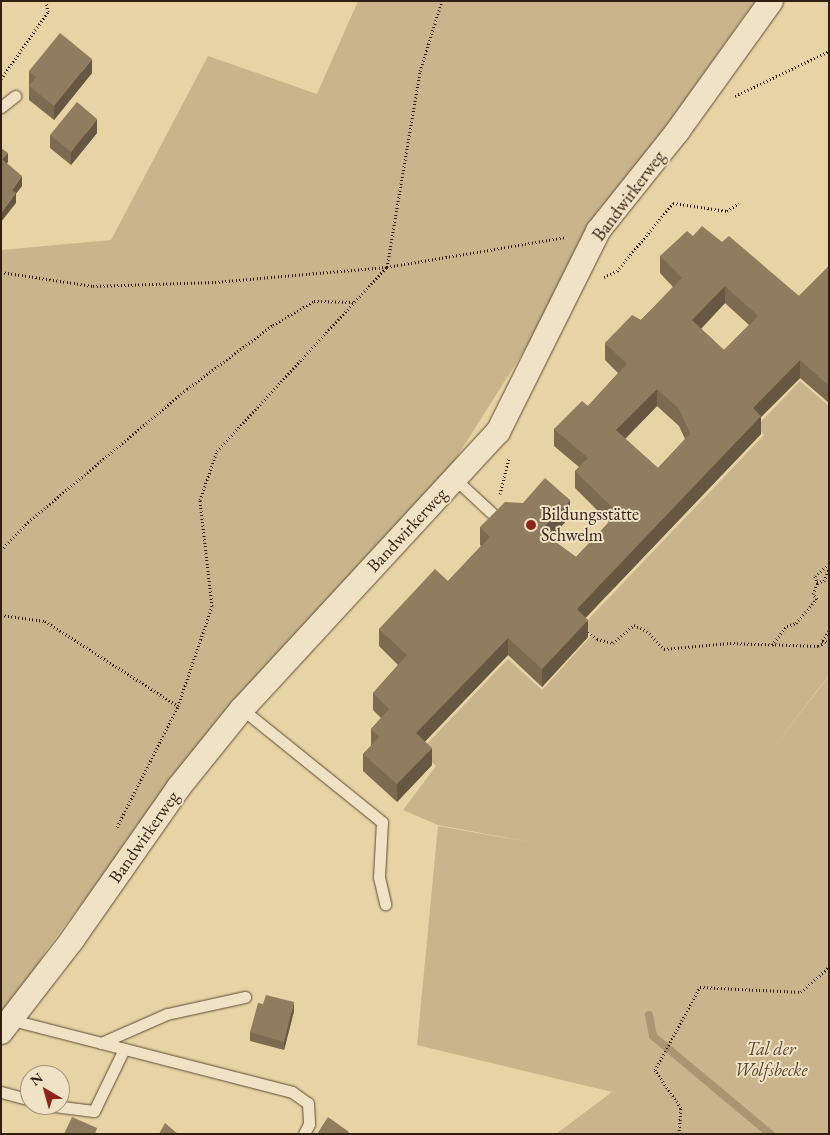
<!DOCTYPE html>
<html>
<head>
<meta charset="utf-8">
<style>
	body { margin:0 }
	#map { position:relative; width:830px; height:1135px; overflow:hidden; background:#e8d3a4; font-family:"EB Garamond",serif }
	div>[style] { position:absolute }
	.green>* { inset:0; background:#c9b48b }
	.stream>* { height:8px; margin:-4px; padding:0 4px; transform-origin:4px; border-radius:4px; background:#a99572 }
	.path>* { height:3px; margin-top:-1.5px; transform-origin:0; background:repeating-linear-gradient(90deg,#301e12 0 1px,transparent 0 3.5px) }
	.roads { filter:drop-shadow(0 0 1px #5e4b36) drop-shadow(0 0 1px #5e4b36) }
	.service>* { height:11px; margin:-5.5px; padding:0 5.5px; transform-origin:5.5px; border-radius:5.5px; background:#f0e2c4 }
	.minor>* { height:24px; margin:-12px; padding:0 12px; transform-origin:12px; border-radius:12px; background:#f0e2c4 }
	.wall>* { inset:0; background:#7c6b51 }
	.shaded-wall>* { inset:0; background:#655742 }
	.building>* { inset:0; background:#907c5e }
	.dots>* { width:14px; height:14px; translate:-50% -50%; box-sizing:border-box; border:2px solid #f0e2c4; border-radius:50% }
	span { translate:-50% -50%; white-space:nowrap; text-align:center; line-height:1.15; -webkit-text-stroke:4px #f0e2c4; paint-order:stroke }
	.street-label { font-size:18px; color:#301e12 }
	.poi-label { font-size:18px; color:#301e12 }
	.left { translate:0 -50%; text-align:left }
	.park-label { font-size:18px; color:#564430; font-style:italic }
	.frame { position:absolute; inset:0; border:2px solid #301e12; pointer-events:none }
	.north { position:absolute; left:20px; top:1065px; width:50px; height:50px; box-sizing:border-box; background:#f0e2c4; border:1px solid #a3947d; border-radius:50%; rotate:322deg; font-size:14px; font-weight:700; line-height:20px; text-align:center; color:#301e12 }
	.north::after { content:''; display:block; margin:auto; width:18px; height:22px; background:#8f2418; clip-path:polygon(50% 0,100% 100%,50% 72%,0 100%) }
</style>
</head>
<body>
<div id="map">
	<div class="green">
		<div style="clip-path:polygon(358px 1px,759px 1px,745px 15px,665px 128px,443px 479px,128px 843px,47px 949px,1px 1027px,1px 250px,111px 240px,208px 56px,317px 94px)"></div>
		<div style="clip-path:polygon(800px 381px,829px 406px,829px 675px,747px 782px,829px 676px,829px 1134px,556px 1134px,612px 1092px,417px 1045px,438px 826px,552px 846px,438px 825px,403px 810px,436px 766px,420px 751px,508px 659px,542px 690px,592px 635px,583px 625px,764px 435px,757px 426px)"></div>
	</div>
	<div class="stream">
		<div style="left:649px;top:1015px;width:21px;rotate:79deg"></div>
		<div style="left:653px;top:1036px;width:153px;rotate:39.9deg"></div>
	</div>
	<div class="path">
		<div style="left:1px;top:79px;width:82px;rotate:-55deg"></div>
		<div style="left:48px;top:12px;width:11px;rotate:-100deg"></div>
		<div style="left:735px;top:96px;width:104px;rotate:-25.6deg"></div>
		<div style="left:1px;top:272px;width:93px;rotate:8.7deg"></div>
		<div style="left:93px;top:286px;width:122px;rotate:-1.9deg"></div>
		<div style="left:215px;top:282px;width:173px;rotate:-5deg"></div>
		<div style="left:387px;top:267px;width:181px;rotate:-9.5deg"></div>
		<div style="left:604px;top:277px;width:14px;rotate:-25deg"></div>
		<div style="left:617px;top:271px;width:88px;rotate:-50.5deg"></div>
		<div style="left:673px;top:203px;width:55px;rotate:8.4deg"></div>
		<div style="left:727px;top:211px;width:14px;rotate:-34deg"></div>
		<div style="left:500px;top:494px;width:36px;rotate:-76deg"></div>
		<div style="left:1px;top:550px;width:39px;rotate:-46deg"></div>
		<div style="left:28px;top:522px;width:207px;rotate:-39.9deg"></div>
		<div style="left:187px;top:389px;width:107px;rotate:-36.7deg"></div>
		<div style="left:273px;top:325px;width:48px;rotate:-30.3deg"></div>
		<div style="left:314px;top:301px;width:41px;rotate:1.4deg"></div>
		<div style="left:829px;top:564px;width:18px;rotate:139deg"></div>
		<div style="left:815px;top:576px;width:6px;rotate:72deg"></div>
		<div style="left:817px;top:582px;width:7px;rotate:-8deg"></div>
		<div style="left:824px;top:581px;width:13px;rotate:-67deg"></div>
		<div style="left:1px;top:615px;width:44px;rotate:7.8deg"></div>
		<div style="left:45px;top:621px;width:158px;rotate:32.6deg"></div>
		<div style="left:585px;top:630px;width:15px;rotate:37deg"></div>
		<div style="left:597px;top:639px;width:16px;rotate:14deg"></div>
		<div style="left:613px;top:643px;width:28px;rotate:-41deg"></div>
		<div style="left:634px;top:625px;width:14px;rotate:25deg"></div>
		<div style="left:647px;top:631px;width:25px;rotate:47deg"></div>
		<div style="left:664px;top:649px;width:66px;rotate:-5.2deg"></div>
		<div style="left:730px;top:643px;width:88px;rotate:2deg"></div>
		<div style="left:818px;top:646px;width:7px;rotate:-27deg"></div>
		<div style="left:829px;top:631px;width:12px;rotate:125deg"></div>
		<div style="left:822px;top:641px;width:7px;rotate:8deg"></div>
		<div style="left:772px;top:645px;width:24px;rotate:-52deg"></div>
		<div style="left:787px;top:626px;width:9px;rotate:-18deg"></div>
		<div style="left:796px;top:623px;width:32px;rotate:-49deg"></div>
		<div style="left:817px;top:599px;width:6px;rotate:-129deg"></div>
		<div style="left:813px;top:594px;width:13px;rotate:-67deg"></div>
		<div style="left:117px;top:827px;width:136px;rotate:-63.2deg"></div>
		<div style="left:178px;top:706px;width:106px;rotate:-71.2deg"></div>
		<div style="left:212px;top:606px;width:107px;rotate:-96.5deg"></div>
		<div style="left:200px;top:500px;width:52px;rotate:-70.9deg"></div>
		<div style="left:217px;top:451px;width:251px;rotate:-47.3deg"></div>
		<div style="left:387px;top:267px;width:199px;rotate:-80.4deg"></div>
		<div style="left:420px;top:71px;width:73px;rotate:-72.6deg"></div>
		<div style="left:679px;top:1134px;width:26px;rotate:-86deg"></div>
		<div style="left:681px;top:1108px;width:46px;rotate:-124.4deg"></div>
		<div style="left:655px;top:1070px;width:94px;rotate:-61.5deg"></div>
		<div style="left:700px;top:987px;width:101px;rotate:2.8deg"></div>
		<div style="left:801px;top:992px;width:38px;rotate:-42deg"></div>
	</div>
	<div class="roads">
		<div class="service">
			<div style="left:1px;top:107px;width:18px;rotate:-38deg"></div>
			<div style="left:455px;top:479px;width:56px;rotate:42.8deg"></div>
			<div style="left:242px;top:709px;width:180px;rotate:38.9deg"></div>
			<div style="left:382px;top:822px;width:55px;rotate:93.1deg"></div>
			<div style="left:379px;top:877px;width:28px;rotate:77deg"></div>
			<div style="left:12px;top:1020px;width:289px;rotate:14.4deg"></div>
			<div style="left:292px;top:1092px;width:19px;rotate:35deg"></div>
			<div style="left:308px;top:1103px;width:21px;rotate:87deg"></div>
			<div style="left:309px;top:1124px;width:11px;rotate:117deg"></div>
			<div style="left:101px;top:1043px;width:72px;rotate:-23.7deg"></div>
			<div style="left:167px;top:1014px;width:80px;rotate:-12.3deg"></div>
			<div style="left:1px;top:1092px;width:30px;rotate:15deg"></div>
			<div style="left:46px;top:1105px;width:48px;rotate:7.1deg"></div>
			<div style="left:94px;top:1111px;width:69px;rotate:-64.2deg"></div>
		</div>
		<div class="minor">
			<div style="left:1px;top:1032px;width:116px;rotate:-52.3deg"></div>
			<div style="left:72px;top:940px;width:187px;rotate:-55deg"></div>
			<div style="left:179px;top:787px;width:100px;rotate:-51.1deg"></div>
			<div style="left:242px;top:709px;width:377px;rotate:-47.3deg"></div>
			<div style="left:498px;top:432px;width:225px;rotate:-63.5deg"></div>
			<div style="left:598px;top:231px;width:127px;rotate:-51.4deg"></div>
			<div style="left:677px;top:132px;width:161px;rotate:-54.3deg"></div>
		</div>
	</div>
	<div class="wall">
		<div style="clip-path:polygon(29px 71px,92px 73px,54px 120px,29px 100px)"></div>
		<div style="clip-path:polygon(97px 133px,71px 165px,50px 148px,50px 135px)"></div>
		<div style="clip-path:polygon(evenodd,693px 236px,722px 242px,799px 296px,829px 266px,829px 403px,800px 378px,761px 417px,761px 434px,585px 618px,588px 637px,542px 687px,508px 655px,425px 741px,432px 765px,397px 802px,363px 771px,363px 754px,371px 746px,371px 729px,381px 718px,373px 710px,373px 693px,398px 665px,379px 646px,379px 629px,448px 581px,481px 546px,480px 545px,480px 527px,570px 517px,550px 538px,576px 557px,609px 522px,575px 488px,575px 471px,579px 467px,554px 446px,554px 429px,588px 406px,618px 373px,605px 360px,605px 343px,641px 320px,673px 287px,660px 273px,660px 256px,693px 236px,725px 303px,749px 325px,724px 350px,701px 329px,725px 303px,693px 236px,657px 406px,679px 426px,685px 439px,658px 468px,625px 439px,657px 406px)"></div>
		<div style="clip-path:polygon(294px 1011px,284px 1050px,250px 1041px,250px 1032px)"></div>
	</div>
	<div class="shaded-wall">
		<div style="clip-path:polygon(92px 59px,92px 73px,54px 120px,54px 106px)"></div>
		<div style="clip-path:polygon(97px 119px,97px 133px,71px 165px,71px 152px)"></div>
		<div style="clip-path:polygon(8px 153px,8px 162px,2px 169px,2px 159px)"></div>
		<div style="clip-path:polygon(22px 176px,22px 186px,12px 199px,12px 190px)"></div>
		<div style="clip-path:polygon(16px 193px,16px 203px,1px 222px,1px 213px)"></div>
		<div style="clip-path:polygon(725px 286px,725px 303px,692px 338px,692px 320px)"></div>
		<div style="clip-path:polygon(800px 360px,800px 378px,761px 417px,761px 434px,577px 627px,577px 609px,753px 408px)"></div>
		<div style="clip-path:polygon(657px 389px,657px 406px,616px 448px,616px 430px)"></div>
		<div style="clip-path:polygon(570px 500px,570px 517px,540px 549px,540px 531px)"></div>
		<div style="clip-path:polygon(588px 620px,588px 637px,542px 687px,542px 669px)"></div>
		<div style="clip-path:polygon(508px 638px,508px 655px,416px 751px,416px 733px)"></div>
		<div style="clip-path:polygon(432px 748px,432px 765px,397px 802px,397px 784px)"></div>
		<div style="clip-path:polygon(294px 1002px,294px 1011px,284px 1050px,284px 1042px)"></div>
	</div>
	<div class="building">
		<div style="clip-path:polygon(60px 33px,92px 59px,54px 106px,29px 86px,36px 77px,29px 71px)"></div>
		<div style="clip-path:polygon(77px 102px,97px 119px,71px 152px,50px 135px)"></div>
		<div style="clip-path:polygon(1px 148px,8px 153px,2px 159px,22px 176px,12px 190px,16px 193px,1px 213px)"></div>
		<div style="clip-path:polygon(evenodd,702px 226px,722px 242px,729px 236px,799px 296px,829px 266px,829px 386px,800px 360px,753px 408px,761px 416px,577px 609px,588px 620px,542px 669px,508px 638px,416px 733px,432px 748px,397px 784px,363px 754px,379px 737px,371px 729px,389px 709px,373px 693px,407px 655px,379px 629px,435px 569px,448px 581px,490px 537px,480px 527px,505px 502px,523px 503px,545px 478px,570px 500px,540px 531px,576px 557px,618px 513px,575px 471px,588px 458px,554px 429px,582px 401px,588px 406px,627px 364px,605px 343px,632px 315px,641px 320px,682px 278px,660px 256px,687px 231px,693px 236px,702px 226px,725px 286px,758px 316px,724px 350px,692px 320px,725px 286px,702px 226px,657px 389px,679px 409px,690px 434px,658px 468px,616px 430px,657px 389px)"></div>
		<div style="clip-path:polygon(266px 995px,294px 1002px,284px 1042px,250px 1032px,258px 1003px,263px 1004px)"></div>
		<div style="clip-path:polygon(72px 1117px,97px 1128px,95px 1134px,64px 1134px)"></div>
		<div style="clip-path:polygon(328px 1117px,349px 1132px,348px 1134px,317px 1134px)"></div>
		<div style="clip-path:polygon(165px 1123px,178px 1134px,159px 1134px)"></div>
	</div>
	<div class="dots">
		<div style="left:531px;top:525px;background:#8f2418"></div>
	</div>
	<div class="street-label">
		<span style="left:629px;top:196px;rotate:-53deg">Bandwirkerweg</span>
		<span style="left:407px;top:530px;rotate:-47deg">Bandwirkerweg</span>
		<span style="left:144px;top:837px;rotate:-55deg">Bandwirkerweg</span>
	</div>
	<div class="poi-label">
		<span class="left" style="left:541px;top:525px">Bildungsstätte<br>Schwelm</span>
	</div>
	<div class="park-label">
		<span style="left:771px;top:1060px">Tal der<br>Wolfsbecke</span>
	</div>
	<div class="frame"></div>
	<div class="north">N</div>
</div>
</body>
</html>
